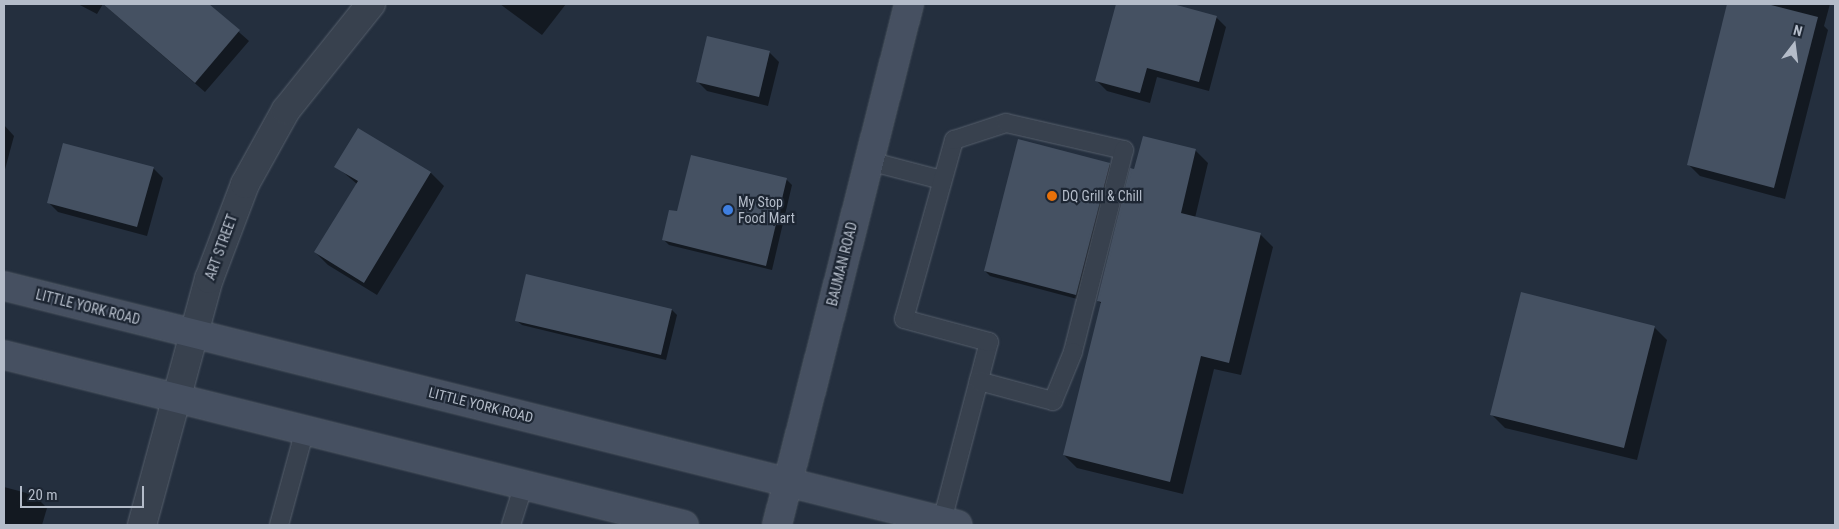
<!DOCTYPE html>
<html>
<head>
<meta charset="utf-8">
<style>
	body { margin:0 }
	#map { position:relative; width:1839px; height:529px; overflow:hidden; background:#242f3e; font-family:"Roboto Condensed",sans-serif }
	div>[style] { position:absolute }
	.shadow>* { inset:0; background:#0007 }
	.building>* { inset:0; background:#455162 }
	.roads { filter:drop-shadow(0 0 1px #565f6c) drop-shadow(0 0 1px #565f6c) }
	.lane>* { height:18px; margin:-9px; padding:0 9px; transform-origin:9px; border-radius:9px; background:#38414e }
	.street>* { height:28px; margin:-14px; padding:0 14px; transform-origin:14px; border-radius:14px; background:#38414e }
	.secondary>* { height:28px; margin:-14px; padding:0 14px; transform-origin:14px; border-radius:14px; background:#465061 }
	.dots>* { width:14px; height:14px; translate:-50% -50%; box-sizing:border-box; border:2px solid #1d2633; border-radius:50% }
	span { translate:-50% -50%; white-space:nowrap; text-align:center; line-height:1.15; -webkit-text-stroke:4.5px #1d2633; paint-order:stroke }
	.poi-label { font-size:14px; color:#b4bcc9 }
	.left { translate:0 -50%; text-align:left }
	.street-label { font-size:14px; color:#b4bcc9 }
	.frame { position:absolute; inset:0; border:5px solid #b4bcc9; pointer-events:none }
	.north { position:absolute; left:1769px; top:20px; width:50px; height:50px; -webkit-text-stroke:4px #1d2633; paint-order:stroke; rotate:15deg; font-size:14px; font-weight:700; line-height:20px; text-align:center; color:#b4bcc9 }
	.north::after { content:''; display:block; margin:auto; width:18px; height:22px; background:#b4bcc9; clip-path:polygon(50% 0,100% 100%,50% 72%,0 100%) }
	.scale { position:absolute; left:20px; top:486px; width:124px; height:22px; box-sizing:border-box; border:2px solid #b4bcc9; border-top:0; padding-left:6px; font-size:15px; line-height:18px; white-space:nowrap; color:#b4bcc9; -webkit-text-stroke:4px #1d2633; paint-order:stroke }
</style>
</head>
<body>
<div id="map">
	<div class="shadow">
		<div style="clip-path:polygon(78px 4px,207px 4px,249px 41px,205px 92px,103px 4px,97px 14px)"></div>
		<div style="clip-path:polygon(500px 4px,566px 4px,542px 35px)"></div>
		<div style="clip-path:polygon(1117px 4px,1168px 4px,1216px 17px,1226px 27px,1209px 91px,1157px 77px,1150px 103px,1107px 91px,1097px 81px)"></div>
		<div style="clip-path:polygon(1729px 4px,1830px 4px,1824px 26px,1828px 30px,1785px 199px,1700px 176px,1689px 165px)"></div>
		<div style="clip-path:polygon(769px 52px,779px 62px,768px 106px,707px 91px,697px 81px)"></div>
		<div style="clip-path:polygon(4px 125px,14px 136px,4px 173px)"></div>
		<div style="clip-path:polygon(359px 130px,431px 173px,444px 186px,377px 295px,328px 265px,315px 252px,357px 184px,336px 166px)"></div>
		<div style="clip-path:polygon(1195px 150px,1208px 163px,1195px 218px,1260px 234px,1273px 247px,1241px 375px,1214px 369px,1183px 494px,1077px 468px,1064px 455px,1102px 304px,1098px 301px)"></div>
		<div style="clip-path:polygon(692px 157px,787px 180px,792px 185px,772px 270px,669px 245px,664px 240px,678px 213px)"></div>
		<div style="clip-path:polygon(1109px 164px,1114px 169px,1081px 300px,990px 276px,985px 271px)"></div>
		<div style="clip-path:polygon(153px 168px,163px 178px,147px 236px,58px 212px,48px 202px)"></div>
		<div style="clip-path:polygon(672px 310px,677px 315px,666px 360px,522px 325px,516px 320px)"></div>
		<div style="clip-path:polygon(1654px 327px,1667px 340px,1637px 460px,1505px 428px,1492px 415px)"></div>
		<div style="clip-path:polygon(4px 487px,34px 495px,47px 508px,42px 525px,4px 525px)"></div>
	</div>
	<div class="building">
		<div style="clip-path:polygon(103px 4px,209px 4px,240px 30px,195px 83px)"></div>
		<div style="clip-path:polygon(1116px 4px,1173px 4px,1217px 16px,1199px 82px,1147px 68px,1140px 93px,1095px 81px)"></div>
		<div style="clip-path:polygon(1727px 4px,1767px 4px,1818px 17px,1774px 188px,1687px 165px)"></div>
		<div style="clip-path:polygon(707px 36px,770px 51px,759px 97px,696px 82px)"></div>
		<div style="clip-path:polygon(358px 128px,431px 172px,364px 283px,314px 252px,358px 181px,334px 167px)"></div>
		<div style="clip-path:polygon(1143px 136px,1196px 149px,1181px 213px,1261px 233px,1229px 363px,1201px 356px,1170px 482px,1063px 455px,1101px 302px,1097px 301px,1130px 168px,1134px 169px)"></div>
		<div style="clip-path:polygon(1018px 139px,1110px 163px,1076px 295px,984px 271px)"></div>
		<div style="clip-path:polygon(63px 143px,154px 167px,137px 227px,47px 203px)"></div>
		<div style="clip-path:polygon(691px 155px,787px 178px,766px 266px,662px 240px,669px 210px,677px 211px)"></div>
		<div style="clip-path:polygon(526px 274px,672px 309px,661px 355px,515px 321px)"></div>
		<div style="clip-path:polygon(1521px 292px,1655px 326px,1624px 448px,1490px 415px)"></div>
	</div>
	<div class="roads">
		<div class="lane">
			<div style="left:869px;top:161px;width:75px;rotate:14.6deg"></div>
			<div style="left:942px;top:521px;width:185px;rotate:-75.3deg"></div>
			<div style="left:989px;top:342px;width:88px;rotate:-164.9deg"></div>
			<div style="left:904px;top:319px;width:186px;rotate:-74.4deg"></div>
			<div style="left:954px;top:140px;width:55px;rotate:-18.1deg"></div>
			<div style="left:1006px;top:123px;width:121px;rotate:12.9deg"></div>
			<div style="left:1124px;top:150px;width:208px;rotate:104.2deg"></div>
			<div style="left:1073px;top:352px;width:53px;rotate:112.2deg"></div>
			<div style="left:1053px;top:401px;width:77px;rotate:-164.9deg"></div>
			<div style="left:279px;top:525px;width:99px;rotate:-74.8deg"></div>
			<div style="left:511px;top:525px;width:43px;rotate:-72.4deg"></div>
		</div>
		<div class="street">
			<div style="left:142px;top:525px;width:255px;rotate:-74.8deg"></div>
			<div style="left:209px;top:279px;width:102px;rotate:-69.2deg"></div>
			<div style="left:245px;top:184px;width:85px;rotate:-61deg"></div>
			<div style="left:286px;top:110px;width:136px;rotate:-51.3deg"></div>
		</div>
		<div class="secondary">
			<div style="left:4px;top:286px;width:983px;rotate:14.06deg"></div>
			<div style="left:4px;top:355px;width:701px;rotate:14.04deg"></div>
			<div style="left:777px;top:525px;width:537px;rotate:-75.78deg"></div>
		</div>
	</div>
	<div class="dots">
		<div style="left:1052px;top:196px;background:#e8710a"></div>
		<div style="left:728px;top:210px;background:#3f7fe0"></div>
	</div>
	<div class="poi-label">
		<span class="left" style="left:1062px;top:196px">DQ Grill &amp; Chill</span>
		<span class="left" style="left:738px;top:210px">My Stop<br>Food Mart</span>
	</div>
	<div class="street-label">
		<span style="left:221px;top:247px;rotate:-70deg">ART STREET</span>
		<span style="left:842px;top:264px;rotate:-76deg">BAUMAN ROAD</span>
		<span style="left:88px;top:307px;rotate:14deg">LITTLE YORK ROAD</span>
		<span style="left:481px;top:405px;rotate:14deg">LITTLE YORK ROAD</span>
	</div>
	<div class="frame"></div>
	<div class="north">N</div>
	<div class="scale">20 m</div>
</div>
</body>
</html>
